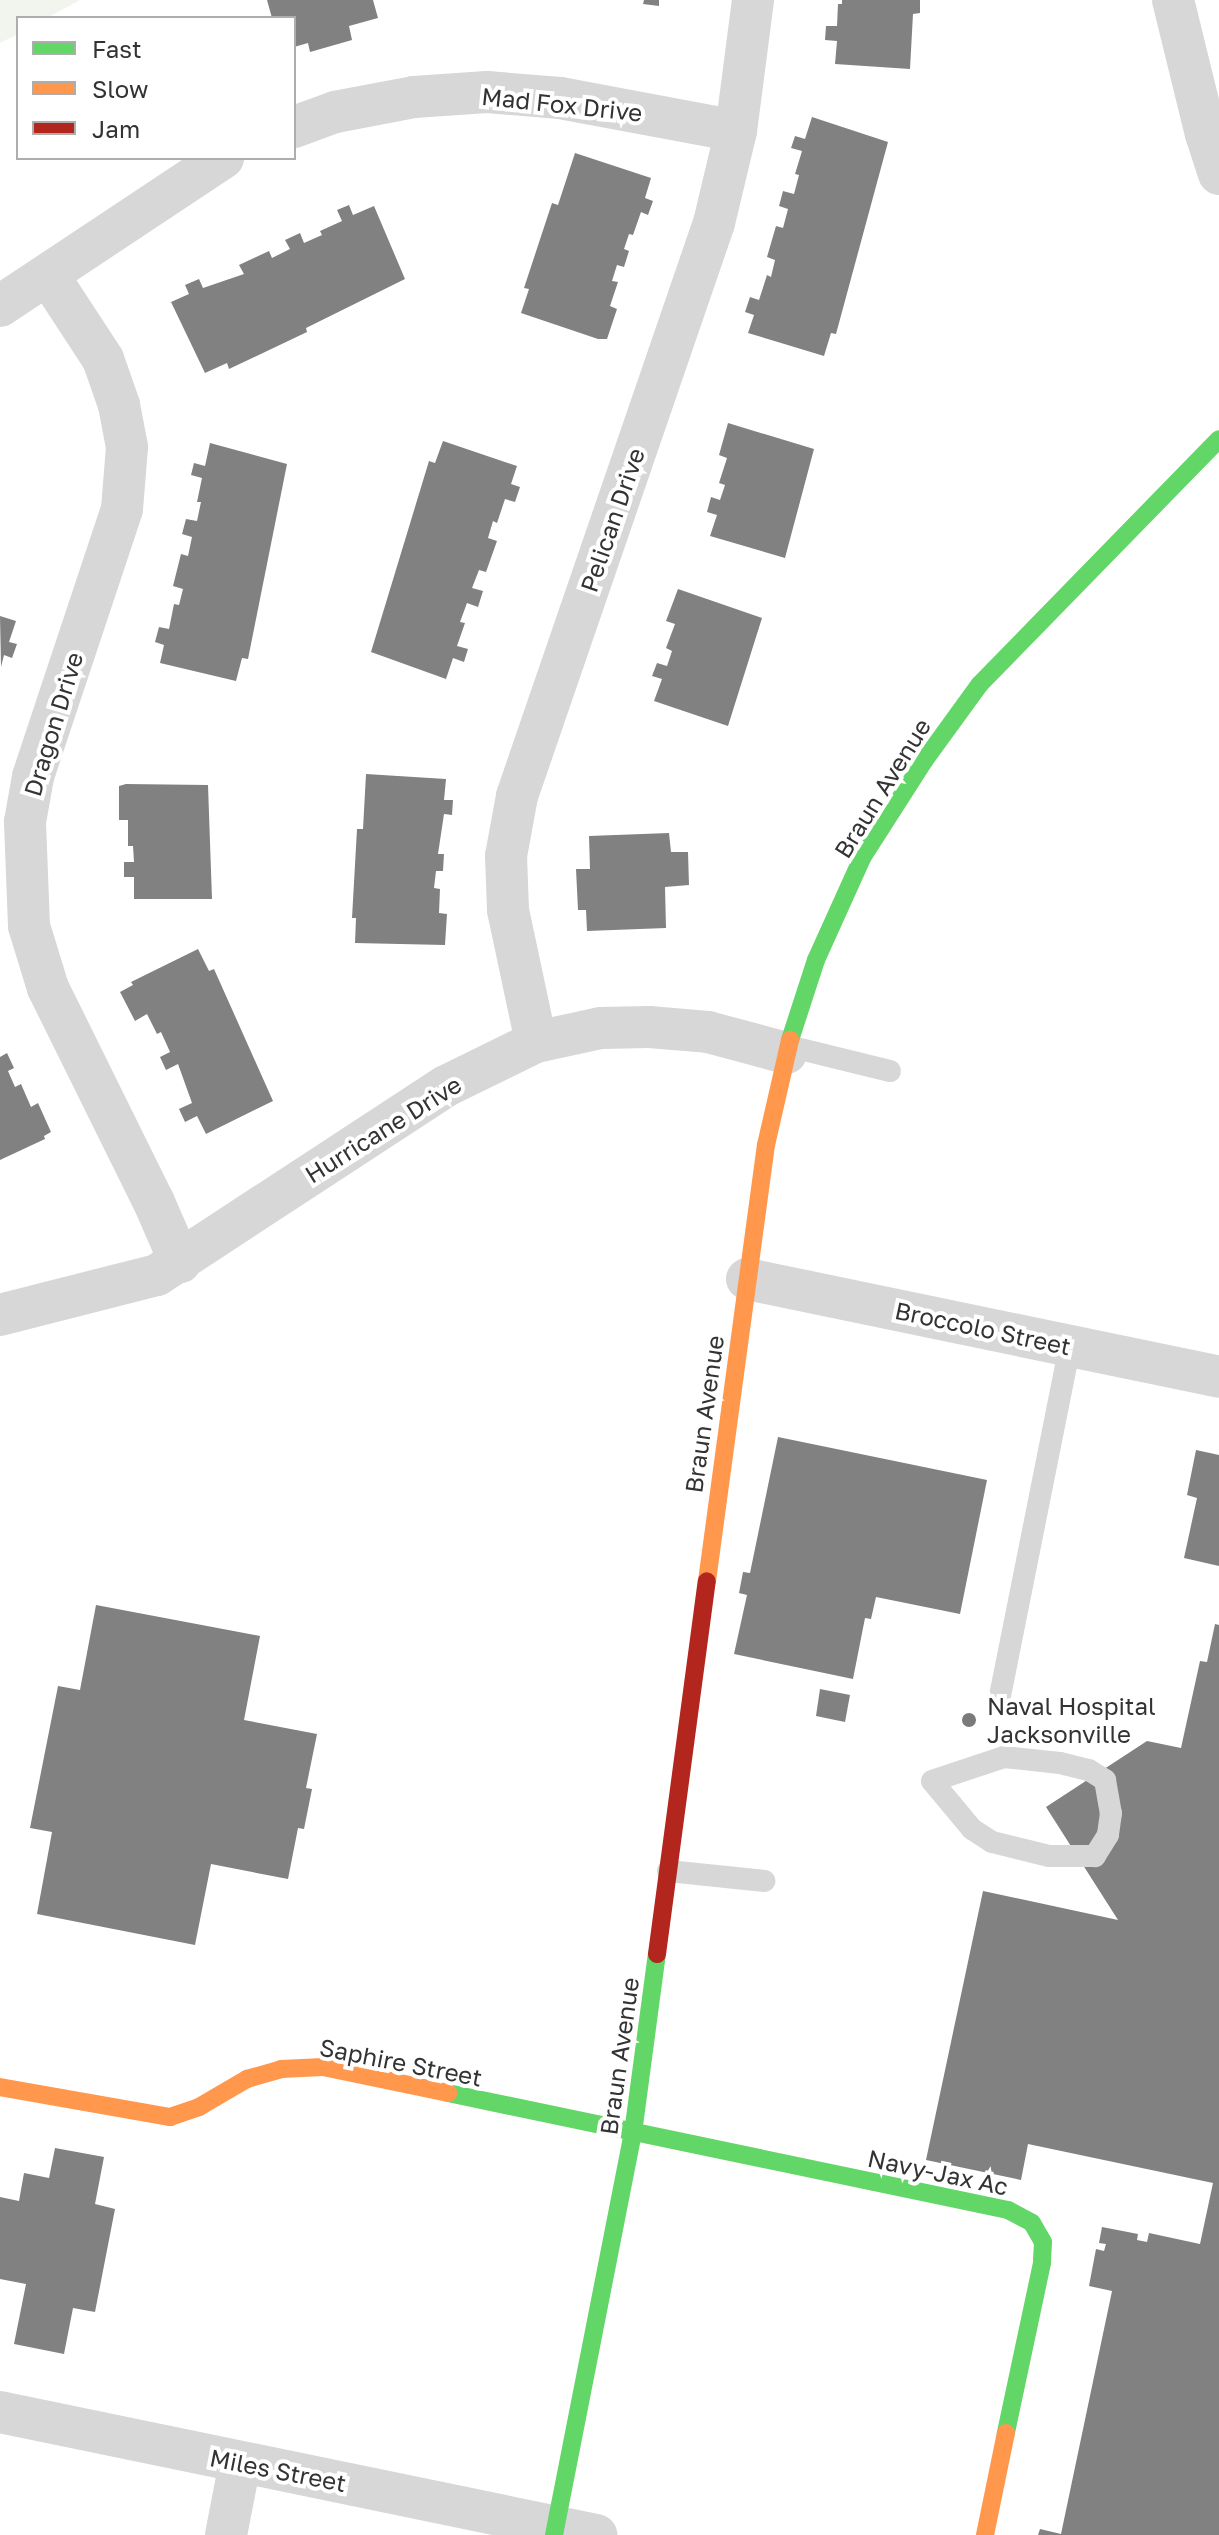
<!DOCTYPE html>
<html>
<head>
<meta charset="utf-8">
<style>
	body { margin:0 }
	#map { position:relative; width:1219px; height:2535px; overflow:hidden; background:#fff; font-family:"Golos Text",sans-serif }
	div>[style] { position:absolute }
	.green>* { inset:0; background:#f1f5ed }
	.building>* { inset:0; background:#818181 }
	.lane>* { height:22px; margin:-11px; padding:0 11px; transform-origin:11px; border-radius:11px; background:#d7d7d7 }
	.street>* { height:42px; margin:-21px; padding:0 21px; transform-origin:21px; border-radius:21px; background:#d7d7d7 }
	.fast>* { height:18px; margin:-9px; padding:0 9px; transform-origin:9px; border-radius:9px; background:#63d668 }
	.slow>* { height:18px; margin:-9px; padding:0 9px; transform-origin:9px; border-radius:9px; background:#ff974d }
	.jam>* { height:18px; margin:-9px; padding:0 9px; transform-origin:9px; border-radius:9px; background:#b3261e }
	.dots>* { width:22px; height:22px; translate:-50% -50%; box-sizing:border-box; border:4px solid #fff; border-radius:50% }
	span { translate:-50% -50%; white-space:nowrap; text-align:center; line-height:1.15; -webkit-text-stroke:8px #fff; paint-order:stroke }
	.street-label { font-size:24px; color:#333 }
	.poi-label { font-size:24px; color:#333 }
	.left { translate:0 -50%; text-align:left }
	.legend { position:absolute; left:16px; top:16px; width:280px; height:144px; box-sizing:border-box; background:#fff; border:2px solid #adadad; margin:0; padding:10px 14px; list-style:none; font-size:24px; color:#333 }
	.legend li { display:flex; align-items:center; gap:16px; height:40px }
	.legend b { width:40px; border:2px solid #adadad }
</style>
</head>
<body>
<div id="map">
	<div class="green">
		<div style="clip-path:polygon(0 0,80px 0,47px 18px,18px 18px,18px 34px,0 43px)"></div>
	</div>
	<div class="building">
		<div style="clip-path:polygon(267px 0,373px 0,378px 18px,349px 26px,352px 40px,310px 52px,308px 43px,294px 47px,294px 18px,272px 18px)"></div>
		<div style="clip-path:polygon(644px 0,659px 0,659px 6px,643px 4px)"></div>
		<div style="clip-path:polygon(842px 0,920px 0,920px 13px,913px 14px,910px 69px,835px 64px,837px 41px,825px 40px,826px 26px,837px 26px,838px 4px,842px 4px)"></div>
		<div style="clip-path:polygon(812px 117px,888px 142px,836px 334px,831px 333px,824px 356px,748px 333px,754px 315px,745px 312px,750px 297px,759px 300px,767px 275px,771px 277px,775px 260px,767px 257px,776px 226px,783px 228px,788px 209px,779px 206px,783px 191px,794px 194px,799px 175px,795px 174px,802px 151px,791px 148px,795px 136px,805px 139px)"></div>
		<div style="clip-path:polygon(575px 153px,651px 178px,645px 198px,653px 201px,648px 215px,641px 212px,633px 235px,629px 234px,624px 249px,629px 251px,624px 267px,617px 265px,612px 281px,618px 282px,610px 306px,617px 309px,607px 339px,598px 339px,521px 313px,529px 289px,524px 288px,552px 203px,558px 205px)"></div>
		<div style="clip-path:polygon(349px 205px,353px 215px,374px 206px,405px 279px,306px 328px,307px 332px,229px 369px,227px 363px,205px 373px,171px 302px,189px 294px,185px 285px,199px 279px,203px 288px,244px 274px,239px 265px,269px 251px,272px 258px,290px 249px,285px 240px,300px 233px,304px 243px,322px 235px,320px 231px,342px 221px,337px 210px)"></div>
		<div style="clip-path:polygon(728px 423px,814px 449px,785px 558px,710px 536px,717px 515px,707px 512px,711px 497px,720px 500px,725px 485px,719px 483px,727px 458px,719px 455px)"></div>
		<div style="clip-path:polygon(443px 441px,517px 466px,511px 484px,520px 487px,515px 502px,505px 499px,497px 523px,493px 521px,488px 538px,497px 541px,486px 572px,479px 570px,472px 588px,483px 591px,478px 607px,467px 603px,460px 622px,465px 623px,457px 646px,468px 649px,464px 662px,453px 658px,446px 679px,371px 652px,429px 461px,435px 463px)"></div>
		<div style="clip-path:polygon(210px 443px,287px 464px,248px 659px,242px 658px,236px 681px,160px 663px,164px 645px,155px 642px,159px 627px,169px 629px,174px 604px,179px 605px,183px 589px,173px 586px,181px 554px,188px 556px,192px 537px,182px 534px,186px 519px,197px 521px,201px 502px,197px 502px,202px 478px,191px 475px,194px 463px,205px 466px)"></div>
		<div style="clip-path:polygon(678px 589px,762px 618px,728px 726px,654px 701px,662px 679px,652px 676px,657px 663px,667px 666px,672px 651px,666px 648px,675px 624px,666px 621px)"></div>
		<div style="clip-path:polygon(0 616px,16px 621px,9px 642px,17px 644px,12px 658px,4px 655px,1px 667px)"></div>
		<div style="clip-path:polygon(366px 774px,446px 779px,444px 800px,453px 800px,452px 815px,444px 814px,438px 854px,444px 854px,443px 871px,436px 871px,434px 888px,440px 889px,439px 913px,447px 914px,445px 945px,355px 943px,356px 918px,352px 918px,357px 829px,363px 829px)"></div>
		<div style="clip-path:polygon(126px 784px,208px 785px,212px 899px,134px 899px,134px 877px,124px 877px,124px 862px,134px 862px,133px 846px,128px 846px,128px 820px,119px 820px,119px 786px)"></div>
		<div style="clip-path:polygon(669px 833px,671px 852px,688px 852px,689px 885px,665px 887px,666px 928px,587px 931px,586px 910px,578px 910px,576px 869px,590px 869px,589px 836px)"></div>
		<div style="clip-path:polygon(198px 949px,209px 971px,214px 969px,273px 1101px,206px 1134px,197px 1116px,185px 1122px,179px 1109px,192px 1103px,178px 1064px,166px 1070px,160px 1057px,170px 1052px,161px 1032px,157px 1034px,147px 1014px,135px 1021px,120px 992px,133px 985px,131px 982px)"></div>
		<div style="clip-path:polygon(7px 1053px,14px 1068px,8px 1071px,15px 1087px,21px 1084px,31px 1107px,38px 1103px,51px 1132px,44px 1136px,45px 1139px,0 1160px,0 1057px)"></div>
		<div style="clip-path:polygon(778px 1437px,987px 1480px,960px 1614px,876px 1597px,871px 1619px,865px 1618px,853px 1679px,734px 1654px,747px 1595px,739px 1593px,743px 1572px,750px 1573px)"></div>
		<div style="clip-path:polygon(1196px 1450px,1219px 1455px,1219px 1566px,1184px 1558px,1197px 1498px,1187px 1495px)"></div>
		<div style="clip-path:polygon(96px 1605px,260px 1636px,244px 1720px,317px 1734px,306px 1788px,312px 1789px,304px 1829px,298px 1828px,288px 1879px,211px 1864px,195px 1945px,37px 1914px,52px 1832px,30px 1828px,58px 1686px,80px 1690px)"></div>
		<div style="clip-path:polygon(1215px 1624px,1219px 1625px,1219px 2535px,1038px 2535px,1040px 2529px,1061px 2534px,1112px 2291px,1089px 2286px,1096px 2249px,1104px 2251px,1106px 2244px,1099px 2243px,1102px 2227px,1138px 2234px,1137px 2240px,1147px 2242px,1149px 2233px,1200px 2244px,1213px 2183px,1028px 2144px,1021px 2180px,926px 2160px,983px 1891px,1118px 1920px,1046px 1807px,1147px 1741px,1181px 1748px,1200px 1661px,1207px 1662px)"></div>
		<div style="clip-path:polygon(820px 1689px,850px 1695px,845px 1722px,816px 1716px)"></div>
		<div style="clip-path:polygon(55px 2148px,104px 2157px,95px 2204px,115px 2209px,95px 2312px,73px 2308px,64px 2354px,14px 2344px,26px 2284px,0 2279px,0 2197px,19px 2201px,24px 2173px,49px 2178px)"></div>
	</div>
	<div class="lane">
		<div style="left:788px;top:1046px;width:105px;rotate:13.8deg"></div>
		<div style="left:999px;top:1701px;width:362px;rotate:-78.7deg"></div>
		<div style="left:1004px;top:1757px;width:56px;rotate:6.1deg"></div>
		<div style="left:1060px;top:1763px;width:30px;rotate:14deg"></div>
		<div style="left:1089px;top:1770px;width:19px;rotate:32deg"></div>
		<div style="left:1105px;top:1780px;width:34px;rotate:80deg"></div>
		<div style="left:1111px;top:1813px;width:22px;rotate:98deg"></div>
		<div style="left:1108px;top:1835px;width:25px;rotate:122deg"></div>
		<div style="left:1095px;top:1856px;width:46px;rotate:180deg"></div>
		<div style="left:1049px;top:1856px;width:59px;rotate:-166.2deg"></div>
		<div style="left:992px;top:1842px;width:24px;rotate:-147deg"></div>
		<div style="left:972px;top:1829px;width:62px;rotate:-129.8deg"></div>
		<div style="left:932px;top:1781px;width:76px;rotate:-18.4deg"></div>
		<div style="left:668px;top:1871px;width:97px;rotate:5.9deg"></div>
	</div>
	<div class="street">
		<div style="left:1173px;top:0;width:138px;rotate:76.2deg"></div>
		<div style="left:1206px;top:134px;width:42px;rotate:72deg"></div>
		<div style="left:294px;top:127px;width:44px;rotate:-20.1deg"></div>
		<div style="left:335px;top:112px;width:80px;rotate:-10.8deg"></div>
		<div style="left:414px;top:97px;width:73px;rotate:-3.9deg"></div>
		<div style="left:487px;top:92px;width:73px;rotate:4.7deg"></div>
		<div style="left:560px;top:98px;width:179px;rotate:10.6deg"></div>
		<div style="left:48px;top:275px;width:100px;rotate:56.8deg"></div>
		<div style="left:103px;top:359px;width:49px;rotate:70.8deg"></div>
		<div style="left:119px;top:405px;width:43px;rotate:79.2deg"></div>
		<div style="left:127px;top:447px;width:62px;rotate:94.6deg"></div>
		<div style="left:122px;top:509px;width:282px;rotate:108.4deg"></div>
		<div style="left:33px;top:777px;width:46px;rotate:100.1deg"></div>
		<div style="left:25px;top:822px;width:104px;rotate:87.8deg"></div>
		<div style="left:29px;top:926px;width:65px;rotate:73deg"></div>
		<div style="left:48px;top:988px;width:237px;rotate:63.7deg"></div>
		<div style="left:153px;top:1200px;width:68px;rotate:66.5deg"></div>
		<div style="left:0;top:306px;width:268px;rotate:-33.6deg"></div>
		<div style="left:536px;top:1042px;width:135px;rotate:-102deg"></div>
		<div style="left:508px;top:910px;width:54px;rotate:-92.1deg"></div>
		<div style="left:506px;top:856px;width:61px;rotate:-79.6deg"></div>
		<div style="left:517px;top:796px;width:606px;rotate:-71.03deg"></div>
		<div style="left:714px;top:223px;width:95px;rotate:-76.6deg"></div>
		<div style="left:736px;top:131px;width:132px;rotate:-82.6deg"></div>
		<div style="left:747px;top:1279px;width:482px;rotate:11.7deg"></div>
		<div style="left:0;top:1315px;width:162px;rotate:-14.3deg"></div>
		<div style="left:157px;top:1275px;width:345px;rotate:-33.2deg"></div>
		<div style="left:446px;top:1086px;width:100px;rotate:-26.1deg"></div>
		<div style="left:536px;top:1042px;width:66px;rotate:-12.2deg"></div>
		<div style="left:601px;top:1028px;width:48px;rotate:-1.2deg"></div>
		<div style="left:649px;top:1027px;width:59px;rotate:4.8deg"></div>
		<div style="left:708px;top:1032px;width:81px;rotate:15.1deg"></div>
		<div style="left:0;top:2412px;width:609px;rotate:11.66deg"></div>
		<div style="left:226px;top:2535px;width:73px;rotate:-79deg"></div>
	</div>
	<div class="fast">
		<div style="left:790px;top:1040px;width:84px;rotate:-72deg"></div>
		<div style="left:816px;top:960px;width:112px;rotate:-65.7deg"></div>
		<div style="left:862px;top:858px;width:115px;rotate:-57.4deg"></div>
		<div style="left:924px;top:761px;width:95px;rotate:-54deg"></div>
		<div style="left:980px;top:684px;width:342px;rotate:-45.7deg"></div>
		<div style="left:448px;top:2093px;width:572px;rotate:11.8deg"></div>
		<div style="left:1008px;top:2210px;width:27px;rotate:28deg"></div>
		<div style="left:1032px;top:2223px;width:22px;rotate:60deg"></div>
		<div style="left:1043px;top:2242px;width:21px;rotate:93deg"></div>
		<div style="left:1042px;top:2263px;width:174px;rotate:102deg"></div>
		<div style="left:554px;top:2535px;width:410px;rotate:-78.9deg"></div>
		<div style="left:633px;top:2133px;width:181px;rotate:-82.4deg"></div>
	</div>
	<div class="slow">
		<div style="left:707px;top:1581px;width:440px;rotate:-82.3deg"></div>
		<div style="left:766px;top:1145px;width:108px;rotate:-77.1deg"></div>
		<div style="left:0;top:2087px;width:173px;rotate:10deg"></div>
		<div style="left:170px;top:2117px;width:31px;rotate:-19deg"></div>
		<div style="left:199px;top:2107px;width:56px;rotate:-30.3deg"></div>
		<div style="left:247px;top:2079px;width:35px;rotate:-16deg"></div>
		<div style="left:281px;top:2069px;width:42px;rotate:-2.7deg"></div>
		<div style="left:323px;top:2067px;width:128px;rotate:11.7deg"></div>
		<div style="left:985px;top:2535px;width:104px;rotate:-78.4deg"></div>
	</div>
	<div class="jam">
		<div style="left:657px;top:1954px;width:376px;rotate:-82.4deg"></div>
	</div>
	<div class="dots">
		<div style="left:969px;top:1720px;background:#7a7a7a"></div>
	</div>
	<div class="street-label">
		<span style="left:562px;top:104px;rotate:6deg">Mad Fox Drive</span>
		<span style="left:612px;top:520px;rotate:-71deg">Pelican Drive</span>
		<span style="left:53px;top:724px;rotate:-73deg">Dragon Drive</span>
		<span style="left:882px;top:788px;rotate:-58deg">Braun Avenue</span>
		<span style="left:383px;top:1129px;rotate:-32deg">Hurricane Drive</span>
		<span style="left:983px;top:1328px;rotate:12deg">Broccolo Street</span>
		<span style="left:704px;top:1414px;rotate:-82deg">Braun Avenue</span>
		<span style="left:619px;top:2056px;rotate:-82deg">Braun Avenue</span>
		<span style="left:401px;top:2062px;rotate:11deg">Saphire Street</span>
		<span style="left:938px;top:2172px;rotate:12deg">Navy-Jax Ac</span>
		<span style="left:278px;top:2470px;rotate:11deg">Miles Street</span>
	</div>
	<div class="poi-label">
		<span class="left" style="left:987px;top:1720px">Naval Hospital<br>Jacksonville</span>
	</div>
	<ul class="legend">
	<li><b style="height:10px;background:#63d668"></b>Fast</li>
	<li><b style="height:10px;background:#ff974d"></b>Slow</li>
	<li><b style="height:10px;background:#b3261e"></b>Jam</li>
	</ul>
</div>
</body>
</html>
